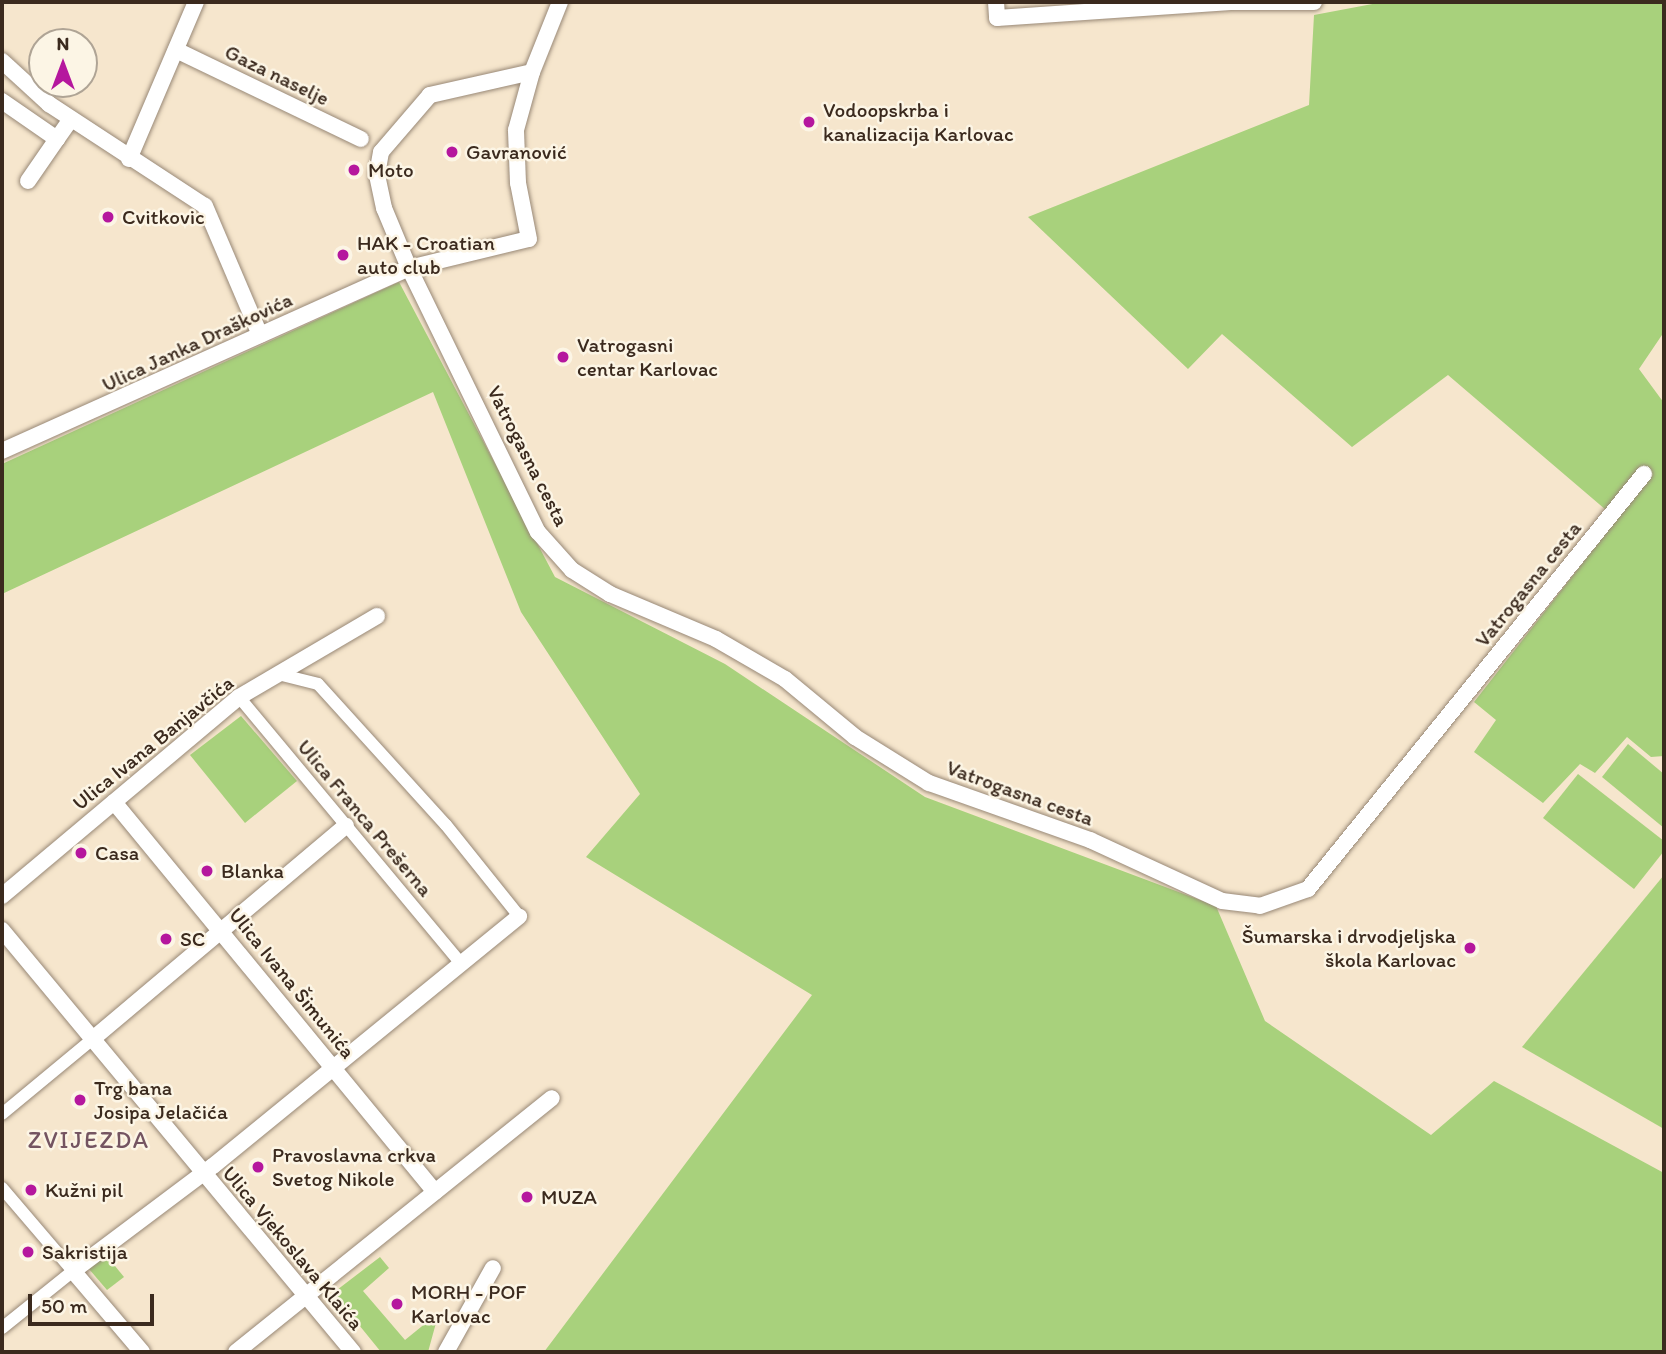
<!DOCTYPE html>
<html>
<head>
<meta charset="utf-8">
<style>
	body { margin:0 }
	#map { position:relative; width:1666px; height:1354px; overflow:hidden; background:#f6e6cd; font-family:Itim,sans-serif }
	div>[style] { position:absolute }
	.green>* { inset:0; background:#a8d17c }
	.roads { filter:drop-shadow(0 0 2px #988876) drop-shadow(0 0 2px #988876) }
	.pedestrian>* { height:12px; margin:-6px; padding:0 6px; transform-origin:6px; border-radius:6px; background:#fff }
	.minor>* { height:16px; margin:-8px; padding:0 8px; transform-origin:8px; border-radius:8px; background:#fff }
	.dots>* { width:19px; height:19px; translate:-50% -50%; box-sizing:border-box; border:4px solid #fcf5e5; border-radius:50% }
	span { translate:-50% -50%; white-space:nowrap; text-align:center; line-height:1.15; -webkit-text-stroke:5px #fcf5e5; paint-order:stroke }
	.street-label { font-size:21px; color:#3b2a1e }
	.poi-label { font-size:21px; color:#3b2a1e }
	.left { translate:0 -50%; text-align:left }
	.right { translate:-100% -50%; text-align:right }
	.quarter-label { font-size:24px; color:#745461; letter-spacing:2px }
	.frame { position:absolute; inset:0; border:4px solid #3b2a1e; pointer-events:none }
	.north { position:absolute; left:28px; top:28px; width:70px; height:70px; box-sizing:border-box; background:#fcf5e5; border:2px solid #afa495; border-radius:50%; rotate:0deg; font-size:19px; font-weight:700; line-height:28px; text-align:center; color:#3b2a1e }
	.north::after { content:''; display:block; margin:auto; width:24px; height:32px; background:#b5179e; clip-path:polygon(50% 0,100% 100%,50% 72%,0 100%) }
	.scale { position:absolute; left:28px; top:1294px; width:126px; height:32px; box-sizing:border-box; border:4px solid #3b2a1e; border-top:0; padding-left:9px; font-size:21px; line-height:24px; white-space:nowrap; color:#3b2a1e; -webkit-text-stroke:5px #fcf5e5; paint-order:stroke }
</style>
</head>
<body>
<div id="map">
	<div class="green">
		<div style="clip-path:polygon(1383px 2px,1664px 2px,1664px 332px,1639px 369px,1664px 403px,1664px 756px,1651px 757px,1627px 737px,1595px 773px,1580px 764px,1543px 803px,1474px 752px,1496px 720px,1474px 702px,1621px 514px,1606px 510px,1448px 375px,1352px 447px,1222px 334px,1188px 369px,1028px 217px,1309px 105px,1314px 15px)"></div>
		<div style="clip-path:polygon(399px 282px,555px 577px,725px 664px,925px 797px,1216px 906px,1265px 1021px,1431px 1135px,1494px 1081px,1664px 1173px,1664px 1352px,544px 1352px,812px 995px,586px 857px,640px 794px,521px 612px,433px 392px,2px 594px,2px 464px)"></div>
		<div style="clip-path:polygon(241px 716px,297px 781px,245px 823px,190px 755px)"></div>
		<div style="clip-path:polygon(1628px 744px,1664px 774px,1664px 828px,1602px 777px)"></div>
		<div style="clip-path:polygon(1578px 774px,1664px 841px,1664px 851px,1634px 889px,1543px 818px)"></div>
		<div style="clip-path:polygon(1664px 875px,1664px 1129px,1522px 1047px)"></div>
		<div style="clip-path:polygon(106px 1255px,124px 1277px,107px 1290px,89px 1269px)"></div>
		<div style="clip-path:polygon(380px 1257px,389px 1268px,363px 1291px,405px 1340px,432px 1318px,436px 1323px,428px 1352px,381px 1352px,333px 1293px)"></div>
	</div>
	<div class="roads">
		<div class="pedestrian">
			<div style="left:278px;top:674px;width:41px;rotate:14deg"></div>
			<div style="left:318px;top:684px;width:190px;rotate:47.8deg"></div>
			<div style="left:446px;top:825px;width:117px;rotate:51.3deg"></div>
			<div style="left:239px;top:697px;width:346px;rotate:50.2deg"></div>
			<div style="left:2px;top:1114px;width:121px;rotate:-39.6deg"></div>
			<div style="left:2px;top:1188px;width:109px;rotate:49.5deg"></div>
			<div style="left:73px;top:1271px;width:91px;rotate:141.2deg"></div>
		</div>
		<div class="minor">
			<div style="left:996px;top:2px;width:16px;rotate:86deg"></div>
			<div style="left:997px;top:18px;width:234px;rotate:-3.9deg"></div>
			<div style="left:1230px;top:2px;width:84px"></div>
			<div style="left:176px;top:50px;width:205px;rotate:25.7deg"></div>
			<div style="left:2px;top:61px;width:64px;rotate:42.5deg"></div>
			<div style="left:49px;top:104px;width:186px;rotate:33.2deg"></div>
			<div style="left:205px;top:206px;width:140px;rotate:66.9deg"></div>
			<div style="left:532px;top:72px;width:105px;rotate:167.3deg"></div>
			<div style="left:430px;top:95px;width:75px;rotate:130.7deg"></div>
			<div style="left:381px;top:152px;width:23px;rotate:100deg"></div>
			<div style="left:377px;top:175px;width:34px;rotate:78deg"></div>
			<div style="left:384px;top:208px;width:65px;rotate:67.4deg"></div>
			<div style="left:409px;top:268px;width:294px;rotate:64deg"></div>
			<div style="left:538px;top:532px;width:51px;rotate:48.2deg"></div>
			<div style="left:572px;top:570px;width:45px;rotate:32.3deg"></div>
			<div style="left:610px;top:594px;width:115px;rotate:23deg"></div>
			<div style="left:716px;top:639px;width:80px;rotate:30.1deg"></div>
			<div style="left:785px;top:679px;width:91px;rotate:39.6deg"></div>
			<div style="left:855px;top:737px;width:87px;rotate:31.9deg"></div>
			<div style="left:929px;top:783px;width:171px;rotate:19.5deg"></div>
			<div style="left:1090px;top:840px;width:145px;rotate:24.8deg"></div>
			<div style="left:1222px;top:901px;width:38px;rotate:7deg"></div>
			<div style="left:1260px;top:906px;width:51px;rotate:-19.5deg"></div>
			<div style="left:1308px;top:889px;width:534px;rotate:-51.01deg"></div>
			<div style="left:2px;top:101px;width:67px;rotate:34.6deg"></div>
			<div style="left:57px;top:139px;width:24px;rotate:-55deg"></div>
			<div style="left:129px;top:159px;width:171px;rotate:-66.9deg"></div>
			<div style="left:28px;top:181px;width:51px;rotate:-55.4deg"></div>
			<div style="left:2px;top:451px;width:446px;rotate:-24.2deg"></div>
			<div style="left:409px;top:268px;width:123px;rotate:-13.6deg"></div>
			<div style="left:529px;top:239px;width:57px;rotate:-101.1deg"></div>
			<div style="left:518px;top:183px;width:53px;rotate:-92.2deg"></div>
			<div style="left:516px;top:130px;width:60px;rotate:-74.6deg"></div>
			<div style="left:532px;top:72px;width:75px;rotate:-68.2deg"></div>
			<div style="left:114px;top:802px;width:505px;rotate:50.54deg"></div>
			<div style="left:2px;top:896px;width:309px;rotate:-40deg"></div>
			<div style="left:239px;top:697px;width:160px;rotate:-30.4deg"></div>
			<div style="left:2px;top:930px;width:549px;rotate:50.25deg"></div>
			<div style="left:95px;top:1037px;width:328px;rotate:-40.1deg"></div>
			<div style="left:142px;top:1352px;width:106px;rotate:-130.4deg"></div>
			<div style="left:73px;top:1271px;width:175px;rotate:-36.9deg"></div>
			<div style="left:213px;top:1166px;width:395px;rotate:-39.2deg"></div>
			<div style="left:236px;top:1352px;width:405px;rotate:-38.8deg"></div>
			<div style="left:446px;top:1352px;width:96px;rotate:-60.8deg"></div>
		</div>
	</div>
	<div class="dots">
		<div style="left:809px;top:122px;background:#b5179e"></div>
		<div style="left:452px;top:152px;background:#b5179e"></div>
		<div style="left:354px;top:170px;background:#b5179e"></div>
		<div style="left:108px;top:217px;background:#b5179e"></div>
		<div style="left:343px;top:255px;background:#b5179e"></div>
		<div style="left:563px;top:357px;background:#b5179e"></div>
		<div style="left:81px;top:853px;background:#b5179e"></div>
		<div style="left:207px;top:871px;background:#b5179e"></div>
		<div style="left:166px;top:939px;background:#b5179e"></div>
		<div style="left:1470px;top:948px;background:#b5179e"></div>
		<div style="left:80px;top:1100px;background:#b5179e"></div>
		<div style="left:258px;top:1167px;background:#b5179e"></div>
		<div style="left:31px;top:1190px;background:#b5179e"></div>
		<div style="left:527px;top:1197px;background:#b5179e"></div>
		<div style="left:28px;top:1252px;background:#b5179e"></div>
		<div style="left:397px;top:1304px;background:#b5179e"></div>
	</div>
	<div class="street-label">
		<span style="left:277px;top:75px;rotate:26deg">Gaza naselje</span>
		<span style="left:197px;top:342px;rotate:-25deg">Ulica Janka Draškovića</span>
		<span style="left:528px;top:456px;rotate:63deg">Vatrogasna cesta</span>
		<span style="left:1528px;top:584px;rotate:-51deg">Vatrogasna cesta</span>
		<span style="left:153px;top:743px;rotate:-39deg">Ulica Ivana Banjavčića</span>
		<span style="left:1020px;top:793px;rotate:20deg">Vatrogasna cesta</span>
		<span style="left:365px;top:818px;rotate:50deg">Ulica Franca Prešerna</span>
		<span style="left:292px;top:983px;rotate:51deg">Ulica Ivana Šimunića</span>
		<span style="left:293px;top:1248px;rotate:50deg">Ulica Vjekoslava Klaića</span>
	</div>
	<div class="poi-label">
		<span class="left" style="left:823px;top:122px">Vodoopskrba i<br>kanalizacija Karlovac</span>
		<span class="left" style="left:466px;top:152px">Gavranović</span>
		<span class="left" style="left:368px;top:170px">Moto</span>
		<span class="left" style="left:122px;top:217px">Cvitkovic</span>
		<span class="left" style="left:357px;top:255px">HAK - Croatian<br>auto club</span>
		<span class="left" style="left:577px;top:357px">Vatrogasni<br>centar Karlovac</span>
		<span class="left" style="left:95px;top:853px">Casa</span>
		<span class="left" style="left:221px;top:871px">Blanka</span>
		<span class="right" style="left:1456px;top:948px">Šumarska i drvodjeljska<br>škola Karlovac</span>
		<span class="left" style="left:180px;top:939px">SC</span>
		<span class="left" style="left:94px;top:1100px">Trg bana<br>Josipa Jelačića</span>
		<span class="left" style="left:272px;top:1167px">Pravoslavna crkva<br>Svetog Nikole</span>
		<span class="left" style="left:45px;top:1190px">Kužni pil</span>
		<span class="left" style="left:541px;top:1197px">MUZA</span>
		<span class="left" style="left:42px;top:1252px">Sakristija</span>
		<span class="left" style="left:411px;top:1304px">MORH - POF<br>Karlovac</span>
	</div>
	<div class="quarter-label">
		<span style="left:89px;top:1140px">ZVIJEZDA</span>
	</div>
	<div class="frame"></div>
	<div class="north">N</div>
	<div class="scale">50 m</div>
</div>
</body>
</html>
